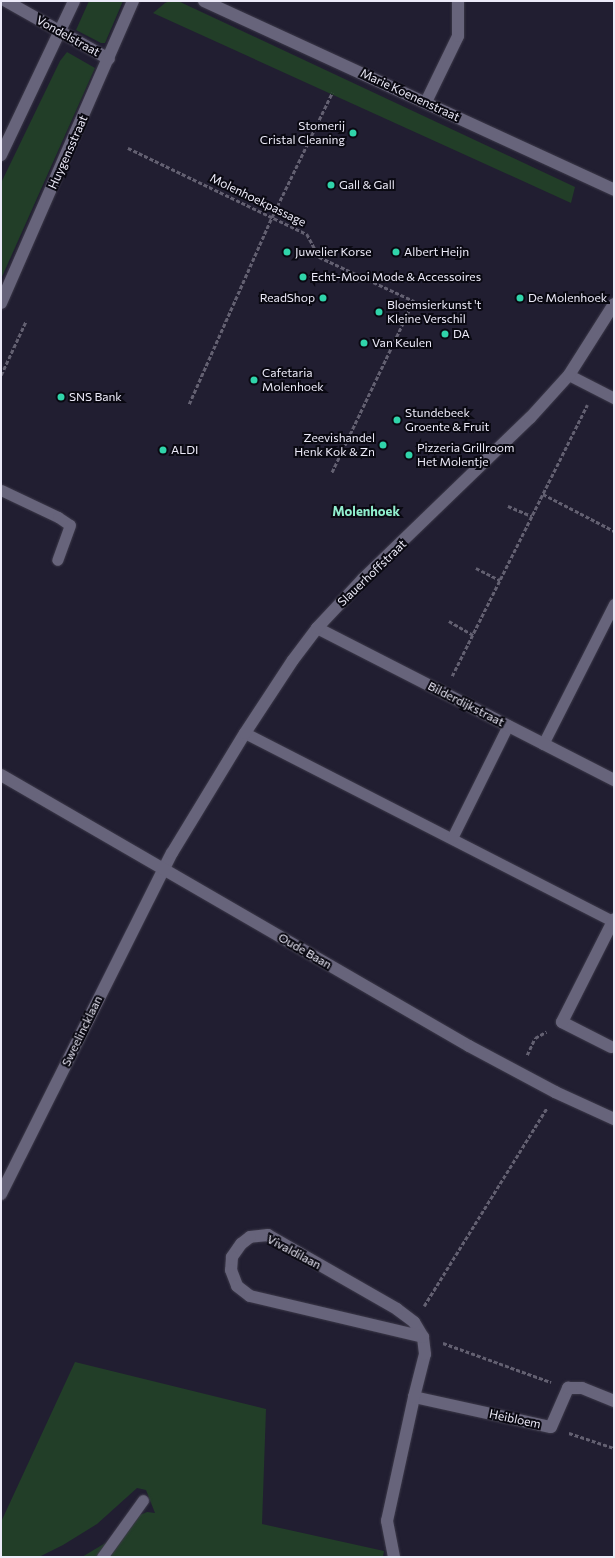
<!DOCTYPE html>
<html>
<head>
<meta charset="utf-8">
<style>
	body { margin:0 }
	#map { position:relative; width:615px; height:1558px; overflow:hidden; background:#211e31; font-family:Commissioner,sans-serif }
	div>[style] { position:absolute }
	.green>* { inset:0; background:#223e28 }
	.path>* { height:2.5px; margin-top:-1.25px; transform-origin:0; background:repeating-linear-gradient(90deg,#636071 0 4px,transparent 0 6px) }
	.roads { filter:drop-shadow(0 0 1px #3c3949) drop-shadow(0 0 1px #3c3949) }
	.lane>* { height:11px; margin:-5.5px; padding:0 5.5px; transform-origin:5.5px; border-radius:5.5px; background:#67647b }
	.street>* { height:12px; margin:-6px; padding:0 6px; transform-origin:6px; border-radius:6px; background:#67647b }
	.secondary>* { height:12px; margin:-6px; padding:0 6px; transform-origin:6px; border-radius:6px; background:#67647b }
	.dots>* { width:11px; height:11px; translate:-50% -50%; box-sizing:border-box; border:2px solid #0a0912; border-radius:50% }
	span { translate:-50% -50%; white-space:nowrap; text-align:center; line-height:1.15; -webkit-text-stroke:4px #0a0912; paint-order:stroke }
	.street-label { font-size:12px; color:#eceaf8 }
	.poi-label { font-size:12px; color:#eceaf8 }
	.right { translate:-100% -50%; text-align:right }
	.left { translate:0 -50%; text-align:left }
	.neighbourhood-label { font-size:13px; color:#90edcd; font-weight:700 }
	.frame { position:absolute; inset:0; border:2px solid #eceaf8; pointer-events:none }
</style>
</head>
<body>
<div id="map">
	<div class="green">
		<div style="clip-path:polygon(89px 1px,123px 1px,105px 43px,101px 43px,76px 30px)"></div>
		<div style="clip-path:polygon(170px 1px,178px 1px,575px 187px,571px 203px,153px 13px,165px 3px)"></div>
		<div style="clip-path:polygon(67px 52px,95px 68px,1px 279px,1px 183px,60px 61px)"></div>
		<div style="clip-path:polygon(75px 1362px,266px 1409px,262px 1524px,384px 1551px,383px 1557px,82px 1557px,107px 1542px,128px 1520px,147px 1512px,155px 1513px,146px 1490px,137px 1488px,97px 1524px,63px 1545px,39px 1557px,1px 1557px,1px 1522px)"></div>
	</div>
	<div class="path">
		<div style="left:128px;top:148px;width:199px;rotate:25.7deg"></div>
		<div style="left:307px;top:234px;width:26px;rotate:62deg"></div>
		<div style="left:319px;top:257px;width:105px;rotate:24.9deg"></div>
		<div style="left:414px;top:301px;width:191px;rotate:115.5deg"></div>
		<div style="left:1px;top:375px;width:60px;rotate:-65.2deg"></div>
		<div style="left:189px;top:404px;width:205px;rotate:-66.1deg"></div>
		<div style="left:272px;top:217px;width:138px;rotate:-64.2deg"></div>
		<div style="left:543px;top:494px;width:80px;rotate:27.5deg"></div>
		<div style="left:508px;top:506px;width:26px;rotate:23deg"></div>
		<div style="left:476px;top:568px;width:27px;rotate:27deg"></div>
		<div style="left:449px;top:621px;width:28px;rotate:30deg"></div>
		<div style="left:452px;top:676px;width:303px;rotate:-63.5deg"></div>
		<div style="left:527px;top:1055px;width:19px;rotate:-65deg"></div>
		<div style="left:535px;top:1038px;width:13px;rotate:-29deg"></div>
		<div style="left:424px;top:1306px;width:233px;rotate:-58.2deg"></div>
		<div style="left:443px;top:1343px;width:115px;rotate:19.9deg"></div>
		<div style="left:569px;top:1433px;width:47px;rotate:18.4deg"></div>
	</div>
	<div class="roads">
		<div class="lane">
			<div style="left:569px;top:375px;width:51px;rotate:27.1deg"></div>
			<div style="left:1px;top:490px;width:63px;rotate:25.3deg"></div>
			<div style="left:58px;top:517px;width:14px;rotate:34deg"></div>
			<div style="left:70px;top:525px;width:37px;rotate:110deg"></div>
			<div style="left:245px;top:733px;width:413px;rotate:27.1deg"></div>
			<div style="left:543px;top:744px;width:157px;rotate:-63.1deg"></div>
			<div style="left:452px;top:838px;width:126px;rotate:-63.6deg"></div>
			<div style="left:102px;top:1557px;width:70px;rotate:-54.3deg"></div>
		</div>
		<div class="street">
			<div style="left:6px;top:1px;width:118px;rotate:29.4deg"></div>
			<div style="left:204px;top:1px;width:451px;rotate:24.7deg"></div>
			<div style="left:426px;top:102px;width:73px;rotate:-64.1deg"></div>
			<div style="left:458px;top:36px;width:35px;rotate:-90deg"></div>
			<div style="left:1px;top:155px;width:170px;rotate:-64.6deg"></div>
			<div style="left:1px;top:303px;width:330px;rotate:-66.4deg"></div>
			<div style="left:317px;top:628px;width:334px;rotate:27.1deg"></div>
			<div style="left:611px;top:1047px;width:55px;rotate:-153deg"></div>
			<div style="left:562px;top:1022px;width:115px;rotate:-63.2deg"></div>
			<div style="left:1px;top:1194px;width:381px;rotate:-63.4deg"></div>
			<div style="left:172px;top:853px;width:140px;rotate:-58.7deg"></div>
			<div style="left:245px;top:733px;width:87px;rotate:-56.7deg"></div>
			<div style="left:293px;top:660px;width:40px;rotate:-53deg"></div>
			<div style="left:317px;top:628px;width:67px;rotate:-46.8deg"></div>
			<div style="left:363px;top:579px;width:232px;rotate:-44deg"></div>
			<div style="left:530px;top:418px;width:58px;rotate:-47.8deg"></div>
			<div style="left:569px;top:375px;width:84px;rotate:-57.6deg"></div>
			<div style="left:414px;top:1397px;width:140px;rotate:12.4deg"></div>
			<div style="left:551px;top:1427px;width:43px;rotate:-66.4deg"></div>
			<div style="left:568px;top:1388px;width:14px"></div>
			<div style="left:582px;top:1388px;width:35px;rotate:22deg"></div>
			<div style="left:394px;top:1557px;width:37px;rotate:-101deg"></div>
			<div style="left:387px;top:1521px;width:127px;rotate:-77.7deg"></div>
			<div style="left:414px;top:1397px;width:44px;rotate:-75.7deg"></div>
			<div style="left:425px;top:1354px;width:17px;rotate:-97deg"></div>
			<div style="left:423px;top:1337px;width:17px;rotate:-121deg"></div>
			<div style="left:414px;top:1322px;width:21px;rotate:-143deg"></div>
			<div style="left:397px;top:1309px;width:149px;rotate:-150.2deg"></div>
			<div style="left:268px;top:1235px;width:18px;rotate:174deg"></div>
			<div style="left:250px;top:1237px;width:11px;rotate:142deg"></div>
			<div style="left:241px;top:1244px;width:16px;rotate:125deg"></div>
			<div style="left:232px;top:1257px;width:13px;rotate:94deg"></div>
			<div style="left:231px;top:1270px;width:17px;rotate:69deg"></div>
			<div style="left:237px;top:1286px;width:16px;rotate:38deg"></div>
			<div style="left:250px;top:1296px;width:178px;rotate:13.3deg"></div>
		</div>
		<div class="secondary">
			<div style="left:1px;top:775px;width:541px;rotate:30.07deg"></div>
			<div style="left:469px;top:1046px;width:98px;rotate:28.1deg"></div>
			<div style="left:555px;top:1092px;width:65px;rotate:24.6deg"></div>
		</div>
	</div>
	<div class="dots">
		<div style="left:353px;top:133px;background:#30d4aa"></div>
		<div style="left:331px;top:185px;background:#30d4aa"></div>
		<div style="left:287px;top:252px;background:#30d4aa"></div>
		<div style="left:396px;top:252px;background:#30d4aa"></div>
		<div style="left:303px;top:277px;background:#30d4aa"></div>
		<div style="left:323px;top:298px;background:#30d4aa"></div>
		<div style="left:520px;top:298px;background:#30d4aa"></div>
		<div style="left:379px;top:312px;background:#30d4aa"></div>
		<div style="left:445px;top:334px;background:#30d4aa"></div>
		<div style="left:364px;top:343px;background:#30d4aa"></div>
		<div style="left:254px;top:380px;background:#30d4aa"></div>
		<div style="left:61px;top:397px;background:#30d4aa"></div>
		<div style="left:397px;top:420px;background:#30d4aa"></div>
		<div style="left:383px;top:445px;background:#30d4aa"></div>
		<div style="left:163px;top:450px;background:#30d4aa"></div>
		<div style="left:409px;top:455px;background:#30d4aa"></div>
	</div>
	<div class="street-label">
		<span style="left:68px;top:36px;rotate:29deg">Vondelstraat</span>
		<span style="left:410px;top:95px;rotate:25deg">Marie Koenenstraat</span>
		<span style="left:68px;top:152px;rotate:-66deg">Huygensstraat</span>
		<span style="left:258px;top:200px;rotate:26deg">Molenhoekpassage</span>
		<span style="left:372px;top:573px;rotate:-44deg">Slauerhoffstraat</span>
		<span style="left:466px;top:704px;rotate:27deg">Bilderdijkstraat</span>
		<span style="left:305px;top:951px;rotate:30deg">Oude Baan</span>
		<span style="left:82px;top:1031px;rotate:-64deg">Sweelincklaan</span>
		<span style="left:294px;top:1252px;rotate:28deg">Vivaldilaan</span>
		<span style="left:515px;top:1419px;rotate:12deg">Heibloem</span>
	</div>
	<div class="poi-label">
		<span class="right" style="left:345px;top:133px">Stomerij<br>Cristal Cleaning</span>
		<span class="left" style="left:339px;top:185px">Gall &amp; Gall</span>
		<span class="left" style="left:295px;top:252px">Juwelier Korse</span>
		<span class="left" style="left:404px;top:252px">Albert Heijn</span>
		<span class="left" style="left:311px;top:277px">Echt-Mooi Mode &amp; Accessoires</span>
		<span class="right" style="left:315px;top:298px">ReadShop</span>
		<span class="left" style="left:528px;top:298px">De Molenhoek</span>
		<span class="left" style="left:387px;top:312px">Bloemsierkunst 't<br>Kleine Verschil</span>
		<span class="left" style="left:453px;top:334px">DA</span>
		<span class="left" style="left:372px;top:343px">Van Keulen</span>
		<span class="left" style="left:262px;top:380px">Cafetaria<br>Molenhoek</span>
		<span class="left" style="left:69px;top:397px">SNS Bank</span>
		<span class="left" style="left:405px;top:420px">Stundebeek<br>Groente &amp; Fruit</span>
		<span class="right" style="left:375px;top:445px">Zeevishandel<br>Henk Kok &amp; Zn</span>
		<span class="left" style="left:417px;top:455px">Pizzeria Grillroom<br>Het Molentje</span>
		<span class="left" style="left:171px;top:450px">ALDI</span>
	</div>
	<div class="neighbourhood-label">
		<span style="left:366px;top:511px">Molenhoek</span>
	</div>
	<div class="frame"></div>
</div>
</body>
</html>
